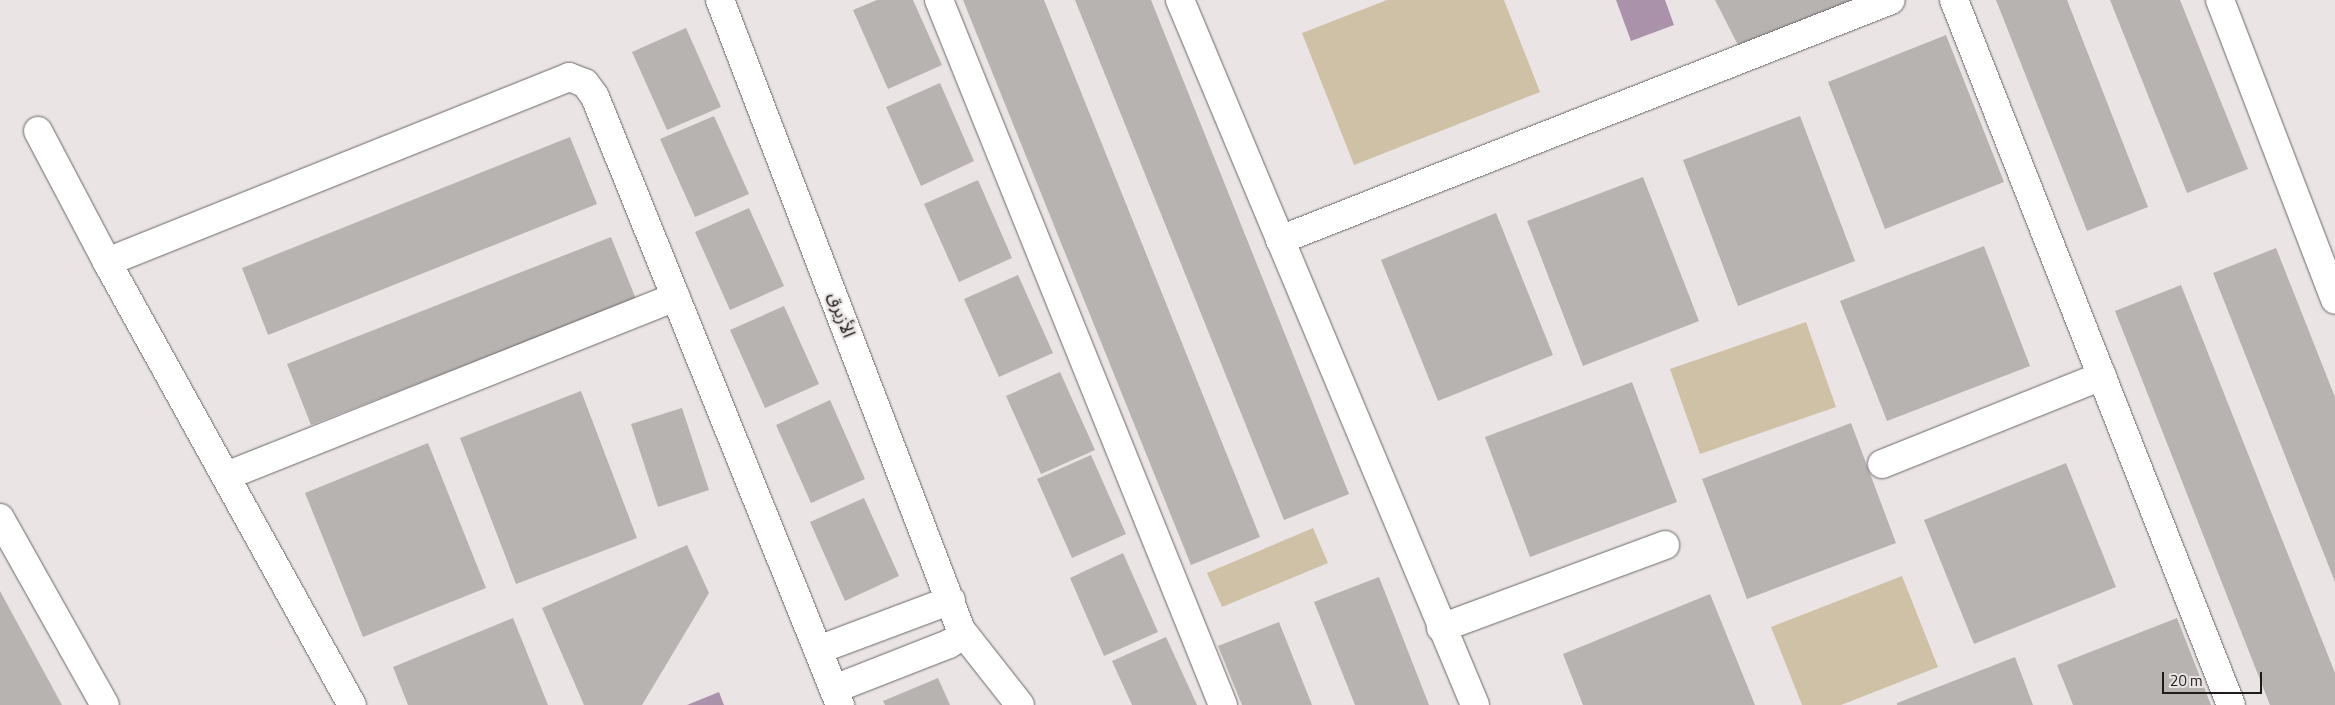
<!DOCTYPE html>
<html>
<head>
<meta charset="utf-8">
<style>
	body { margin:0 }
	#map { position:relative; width:2335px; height:705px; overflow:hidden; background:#eae5e4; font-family:"Titillium Web","Noto Sans Arabic",sans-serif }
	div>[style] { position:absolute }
	.green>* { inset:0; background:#cfc1a5 }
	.water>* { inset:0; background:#ab92ab }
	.building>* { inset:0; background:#b7b3b1 }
	.roads { filter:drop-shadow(0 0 1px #6b6666) drop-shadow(0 0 1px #6b6666) }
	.minor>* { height:28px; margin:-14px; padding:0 14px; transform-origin:14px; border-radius:14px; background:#fff }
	span { translate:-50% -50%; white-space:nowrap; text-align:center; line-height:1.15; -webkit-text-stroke:4.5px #eae5e4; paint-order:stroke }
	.street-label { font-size:18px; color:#1d1c1b }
	.scale { position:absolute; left:2162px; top:672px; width:100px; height:22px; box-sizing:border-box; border:2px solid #1d1c1b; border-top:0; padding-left:6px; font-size:15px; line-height:18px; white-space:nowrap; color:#1d1c1b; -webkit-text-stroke:4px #eae5e4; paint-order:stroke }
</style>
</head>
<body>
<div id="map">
	<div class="green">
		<div style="clip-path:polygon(1387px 0,1504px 0,1540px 92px,1354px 165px,1302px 33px)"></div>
		<div style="clip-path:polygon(1806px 322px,1836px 407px,1700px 454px,1670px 369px)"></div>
		<div style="clip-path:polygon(1313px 528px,1328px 563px,1222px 607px,1207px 573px)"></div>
		<div style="clip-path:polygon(1902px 576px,1938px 667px,1841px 705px,1802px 705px,1771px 627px)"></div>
	</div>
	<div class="water">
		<div style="clip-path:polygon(1616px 0,1665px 0,1674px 25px,1631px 41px)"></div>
		<div style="clip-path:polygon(719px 692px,724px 705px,687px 705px)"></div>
	</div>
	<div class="building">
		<div style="clip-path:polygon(877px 0,913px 0,942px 65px,888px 89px,853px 10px)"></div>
		<div style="clip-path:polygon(963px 0,1044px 0,1260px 537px,1191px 565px)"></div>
		<div style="clip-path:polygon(1075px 0,1151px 0,1349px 494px,1284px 520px)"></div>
		<div style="clip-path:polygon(1715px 0,1861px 0,1740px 49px)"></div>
		<div style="clip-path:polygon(1996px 0,2067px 0,2148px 207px,2087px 231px)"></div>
		<div style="clip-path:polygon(2110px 0,2180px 0,2248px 169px,2187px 193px)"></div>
		<div style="clip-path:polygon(686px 28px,721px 107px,667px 130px,632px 52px)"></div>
		<div style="clip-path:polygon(1946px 35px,2004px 182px,1885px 229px,1828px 82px)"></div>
		<div style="clip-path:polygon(940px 83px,974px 161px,921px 186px,886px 107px)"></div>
		<div style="clip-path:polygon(714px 116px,749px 194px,695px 217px,660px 139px)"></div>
		<div style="clip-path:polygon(1800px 116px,1855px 261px,1738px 306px,1683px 160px)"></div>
		<div style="clip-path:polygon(570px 137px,597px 204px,268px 335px,242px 268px)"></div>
		<div style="clip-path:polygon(1643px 177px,1699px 321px,1583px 366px,1527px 221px)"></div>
		<div style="clip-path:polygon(978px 180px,1012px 258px,959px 282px,924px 204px)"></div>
		<div style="clip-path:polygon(749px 208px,784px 286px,730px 310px,695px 232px)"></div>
		<div style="clip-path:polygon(1496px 213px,1553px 355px,1438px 401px,1381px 260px)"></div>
		<div style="clip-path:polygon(611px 237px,636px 299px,311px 425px,287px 364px)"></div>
		<div style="clip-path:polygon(1984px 246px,2030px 366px,1887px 421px,1840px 301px)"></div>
		<div style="clip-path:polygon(2276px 248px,2335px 397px,2335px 582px,2213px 273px)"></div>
		<div style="clip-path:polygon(1018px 275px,1053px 353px,999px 377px,964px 299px)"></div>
		<div style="clip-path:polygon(2181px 285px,2335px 673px,2335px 705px,2270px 705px,2115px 311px)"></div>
		<div style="clip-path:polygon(784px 306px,819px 384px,765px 408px,730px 330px)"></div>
		<div style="clip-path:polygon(1060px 372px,1095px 450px,1041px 474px,1006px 396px)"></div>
		<div style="clip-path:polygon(1632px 382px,1677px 502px,1530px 557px,1485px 437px)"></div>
		<div style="clip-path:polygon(581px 391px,637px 538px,516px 584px,460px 438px)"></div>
		<div style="clip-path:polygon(830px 400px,865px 479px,811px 503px,776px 425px)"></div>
		<div style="clip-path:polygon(682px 408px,709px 490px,658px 507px,631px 424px)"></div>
		<div style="clip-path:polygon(1851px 423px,1896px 543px,1747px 599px,1702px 479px)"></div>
		<div style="clip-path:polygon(428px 443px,486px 588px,363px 637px,305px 493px)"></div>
		<div style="clip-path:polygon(1091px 455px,1126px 534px,1072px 558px,1037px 479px)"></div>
		<div style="clip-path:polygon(2066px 463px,2116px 587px,1974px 644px,1924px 520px)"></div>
		<div style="clip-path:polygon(864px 498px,899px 576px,845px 601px,810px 522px)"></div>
		<div style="clip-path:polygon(687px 545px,709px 593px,642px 705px,584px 705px,542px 608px)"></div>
		<div style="clip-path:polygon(1123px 553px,1158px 632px,1104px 656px,1070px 578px)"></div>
		<div style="clip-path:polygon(1379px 577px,1429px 705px,1355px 705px,1314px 602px)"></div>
		<div style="clip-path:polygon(0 591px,62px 705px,0 705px)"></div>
		<div style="clip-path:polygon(1710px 594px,1755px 705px,1583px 705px,1563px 654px)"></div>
		<div style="clip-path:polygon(513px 618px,548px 705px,408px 705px,393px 667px)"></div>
		<div style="clip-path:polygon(2177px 618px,2211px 705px,2073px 705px,2057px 665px)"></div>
		<div style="clip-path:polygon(1279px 622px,1312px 705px,1242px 705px,1218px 646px)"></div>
		<div style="clip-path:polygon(1166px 637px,1197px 705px,1132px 705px,1112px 661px)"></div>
		<div style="clip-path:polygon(2015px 657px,2033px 705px,1897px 705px,1897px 703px)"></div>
		<div style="clip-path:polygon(938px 678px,950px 705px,885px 705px,883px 701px)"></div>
	</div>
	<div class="roads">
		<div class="minor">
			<div style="left:720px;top:0;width:675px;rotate:69.07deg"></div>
			<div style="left:961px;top:630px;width:95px;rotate:51.8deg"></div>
			<div style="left:939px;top:0;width:760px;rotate:68.06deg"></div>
			<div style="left:1180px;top:0;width:764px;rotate:67.29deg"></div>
			<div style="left:1954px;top:0;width:757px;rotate:68.55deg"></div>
			<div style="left:2220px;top:0;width:321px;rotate:69deg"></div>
			<div style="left:38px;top:131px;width:148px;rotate:62.2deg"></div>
			<div style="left:107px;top:262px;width:506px;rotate:61.06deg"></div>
			<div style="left:1280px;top:240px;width:656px;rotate:-21.44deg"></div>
			<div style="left:107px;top:262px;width:498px;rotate:-21.8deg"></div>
			<div style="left:569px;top:77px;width:17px;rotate:21deg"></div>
			<div style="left:585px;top:83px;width:17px;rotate:54deg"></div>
			<div style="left:595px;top:97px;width:656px;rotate:68.05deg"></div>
			<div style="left:1882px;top:464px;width:237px;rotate:-21.8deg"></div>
			<div style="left:226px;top:476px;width:484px;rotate:-21.7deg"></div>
			<div style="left:0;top:518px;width:214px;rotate:60.7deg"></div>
			<div style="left:1441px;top:628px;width:239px;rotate:-20.3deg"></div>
			<div style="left:818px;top:650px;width:142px;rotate:-20.6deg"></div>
			<div style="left:834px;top:689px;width:123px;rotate:-21.4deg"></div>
			<div style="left:949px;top:644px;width:12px;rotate:-31deg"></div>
			<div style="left:959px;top:638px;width:8px;rotate:-76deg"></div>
		</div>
	</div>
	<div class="street-label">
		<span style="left:841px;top:315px;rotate:69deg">الأزيرق</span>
	</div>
	<div class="scale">20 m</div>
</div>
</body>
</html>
